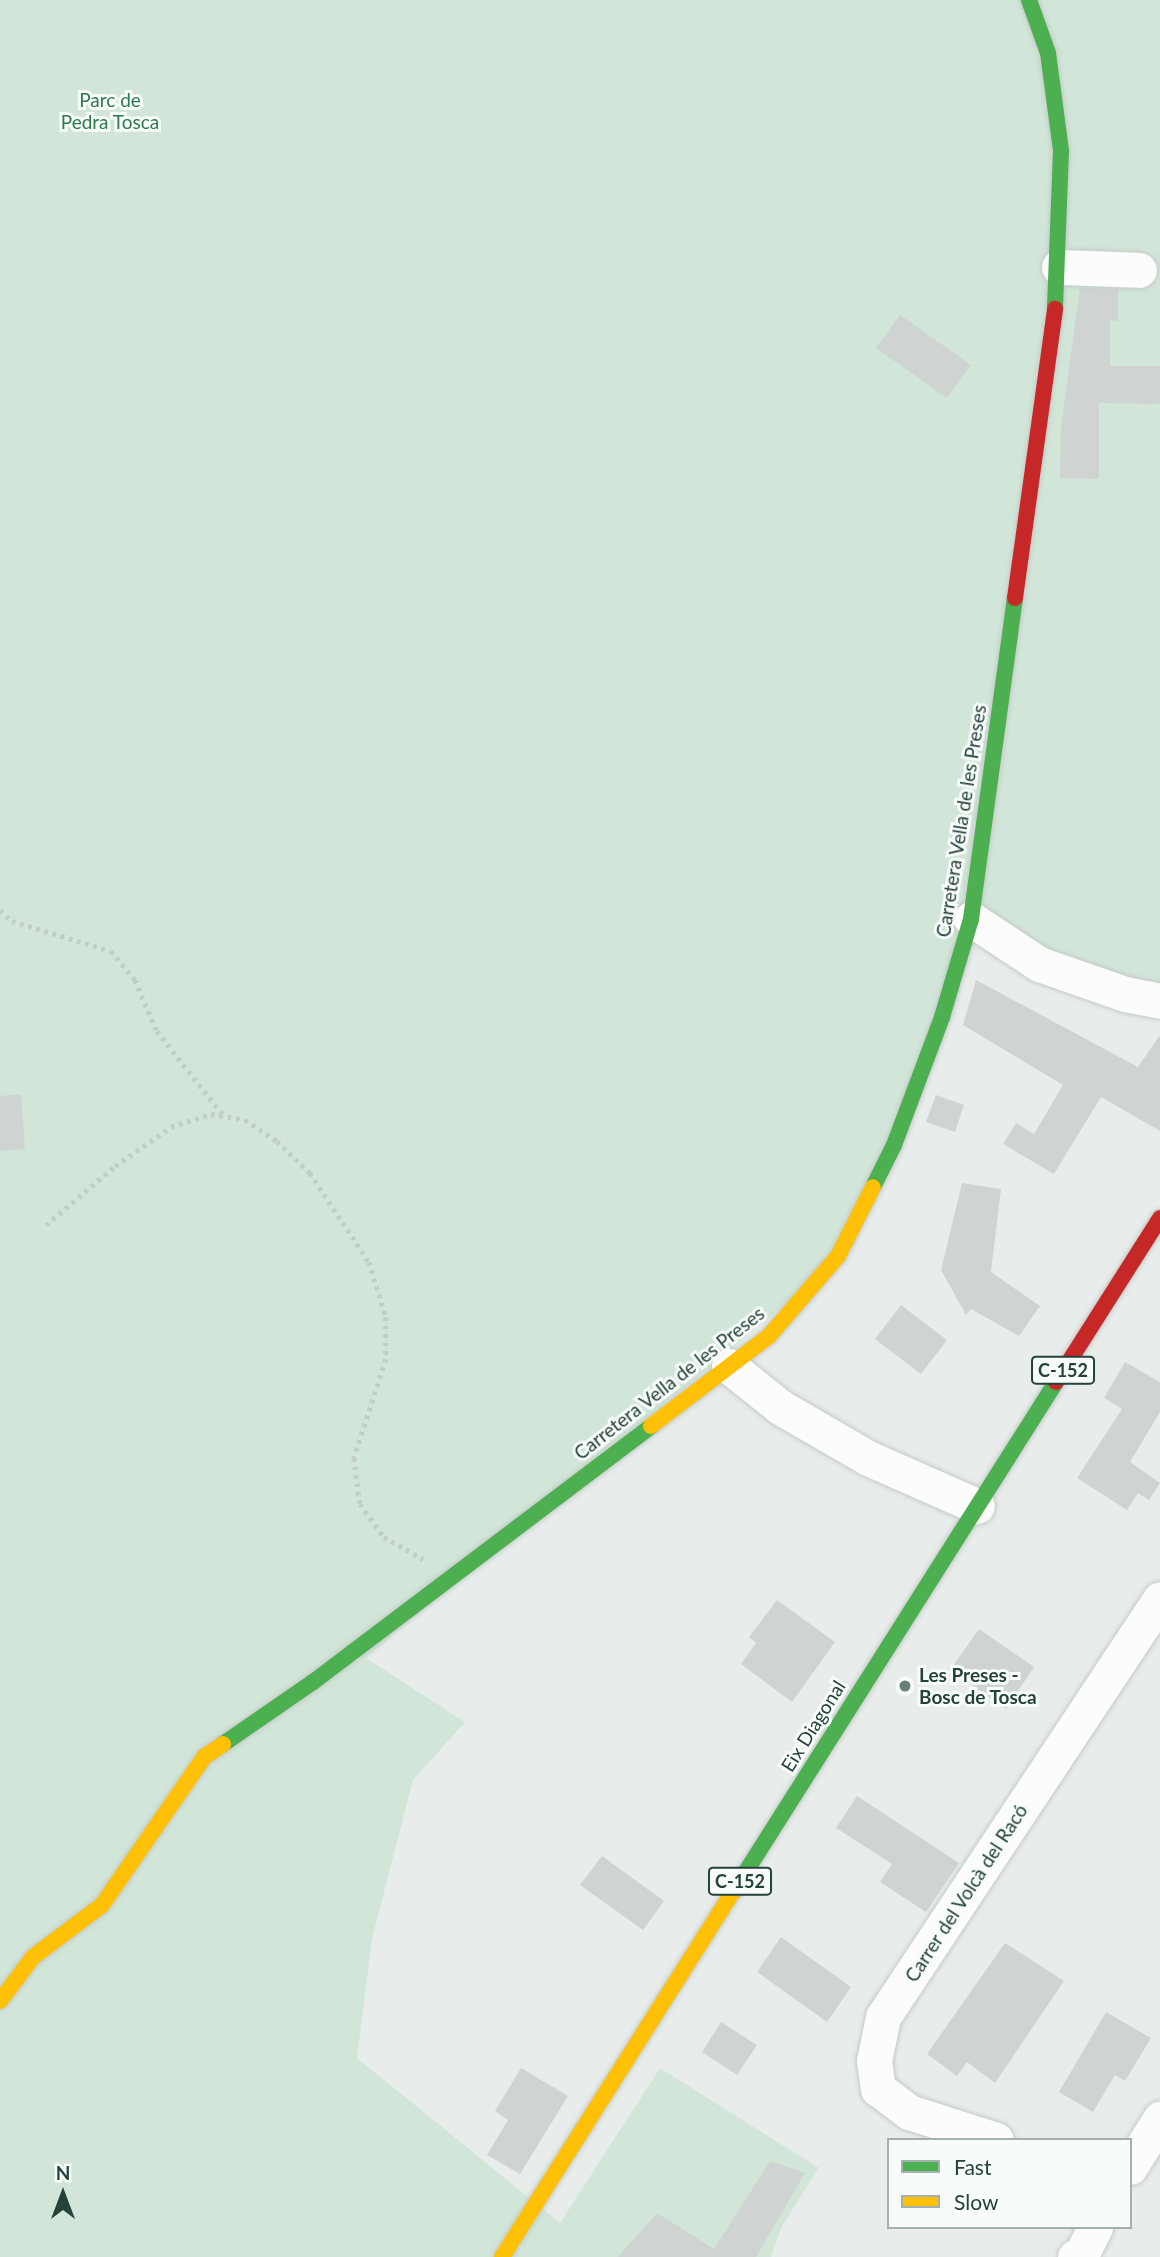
<!DOCTYPE html>
<html>
<head>
<meta charset="utf-8">
<style>
	body { margin:0 }
	#map { position:relative; width:1160px; height:2257px; overflow:hidden; background:#e8edeb; font-family:Lato,sans-serif }
	div>[style] { position:absolute }
	.green>* { inset:0; background:#d1e6d8 }
	.building>* { inset:0; background:#cfd4d2 }
	.path>* { height:4.5px; margin-top:-2.25px; transform-origin:0; background:repeating-linear-gradient(90deg,#c3ccca 0 3.5px,transparent 0 8.5px) }
	.roads { filter:drop-shadow(0 0 2px #c5cac8) drop-shadow(0 0 2px #c5cac8) }
	.street>* { height:35px; margin:-17.5px; padding:0 17.5px; transform-origin:17.5px; border-radius:17.5px; background:#fcfcfc }
	.fast>* { height:16px; margin:-8px; padding:0 8px; transform-origin:8px; border-radius:8px; background:#4caf50 }
	.slow>* { height:16px; margin:-8px; padding:0 8px; transform-origin:8px; border-radius:8px; background:#ffc107 }
	.jam>* { height:16px; margin:-8px; padding:0 8px; transform-origin:8px; border-radius:8px; background:#c62828 }
	.dots>* { width:19px; height:19px; translate:-50% -50%; box-sizing:border-box; border:4px solid #f7fbf9; border-radius:50% }
	span { translate:-50% -50%; white-space:nowrap; text-align:center; line-height:1.15; -webkit-text-stroke:6px #f7fbf9; paint-order:stroke }
	.shield-label span { padding:2px 5px; background:#f7fbf9; border:2px solid; border-radius:5px; -webkit-text-stroke-width:0 }
	.shield-label { font-size:18px; color:#24423a; font-weight:700 }
	.park-label { font-size:19px; color:#2d7a4b }
	.street-label { font-size:19px; color:#24423a }
	.poi-label { font-size:19px; color:#24423a; font-weight:700 }
	.left { translate:0 -50%; text-align:left }
	.legend { position:absolute; left:887px; top:2138px; width:245px; height:91px; box-sizing:border-box; background:#f7fbf9; border:2px solid #a3b1ad; margin:0; padding:9px 12px; list-style:none; font-size:21px; color:#24423a }
	.legend li { display:flex; align-items:center; gap:14px; height:35px }
	.legend b { width:35px; border:2px solid #a3b1ad }
	.north { position:absolute; left:28px; top:2159px; width:70px; height:70px; -webkit-text-stroke:5px #f7fbf9; paint-order:stroke; rotate:0deg; font-size:19px; font-weight:700; line-height:28px; text-align:center; color:#24423a }
	.north::after { content:''; display:block; margin:auto; width:24px; height:32px; background:#24423a; clip-path:polygon(50% 0,100% 100%,50% 72%,0 100%) }
</style>
</head>
<body>
<div id="map">
	<div class="green">
		<div style="clip-path:polygon(0 0,1160px 0,1160px 1010px,974px 922px,855px 1245px,366px 1658px,465px 1722px,413px 1780px,372px 1939px,357px 2058px,560px 2223px,660px 2068px,819px 2168px,782px 2226px,771px 2257px,0 2257px)"></div>
	</div>
	<div class="building">
		<div style="clip-path:polygon(1080px 288px,1118px 289px,1118px 321px,1110px 320px,1110px 366px,1160px 366px,1160px 404px,1099px 403px,1099px 479px,1060px 478px,1061px 426px)"></div>
		<div style="clip-path:polygon(900px 315px,971px 365px,947px 398px,876px 348px)"></div>
		<div style="clip-path:polygon(976px 980px,1138px 1067px,1160px 1035px,1160px 1131px,1101px 1097px,1054px 1174px,1003px 1144px,1016px 1123px,1034px 1134px,1063px 1085px,963px 1025px)"></div>
		<div style="clip-path:polygon(21px 1094px,25px 1149px,0 1151px,0 1096px)"></div>
		<div style="clip-path:polygon(936px 1095px,964px 1105px,955px 1132px,926px 1122px)"></div>
		<div style="clip-path:polygon(962px 1183px,1001px 1189px,991px 1272px,1040px 1306px,1019px 1336px,971px 1309px,966px 1315px,941px 1270px)"></div>
		<div style="clip-path:polygon(901px 1305px,947px 1340px,921px 1374px,875px 1339px)"></div>
		<div style="clip-path:polygon(1125px 1362px,1160px 1382px,1160px 1412px,1130px 1462px,1160px 1483px,1149px 1500px,1138px 1493px,1127px 1510px,1077px 1478px,1122px 1409px,1104px 1398px)"></div>
		<div style="clip-path:polygon(777px 1600px,835px 1642px,792px 1702px,741px 1664px,756px 1643px,749px 1637px)"></div>
		<div style="clip-path:polygon(979px 1629px,1034px 1667px,1006px 1709px,950px 1670px)"></div>
		<div style="clip-path:polygon(857px 1796px,959px 1863px,926px 1912px,880px 1882px,892px 1864px,836px 1828px)"></div>
		<div style="clip-path:polygon(602px 1856px,664px 1901px,643px 1930px,580px 1885px)"></div>
		<div style="clip-path:polygon(781px 1937px,851px 1987px,827px 2022px,757px 1972px)"></div>
		<div style="clip-path:polygon(1005px 1943px,1064px 1981px,995px 2083px,967px 2062px,957px 2076px,927px 2054px)"></div>
		<div style="clip-path:polygon(1106px 2012px,1151px 2038px,1125px 2081px,1115px 2075px,1093px 2112px,1059px 2092px)"></div>
		<div style="clip-path:polygon(721px 2022px,757px 2045px,737px 2075px,702px 2052px)"></div>
		<div style="clip-path:polygon(521px 2068px,568px 2096px,520px 2174px,487px 2155px,508px 2120px,495px 2111px)"></div>
		<div style="clip-path:polygon(770px 2161px,805px 2173px,756px 2257px,618px 2257px,657px 2213px,714px 2249px)"></div>
	</div>
	<div class="path">
		<div style="left:0;top:910px;width:16px;rotate:43deg"></div>
		<div style="left:12px;top:921px;width:103px;rotate:16.9deg"></div>
		<div style="left:111px;top:951px;width:38px;rotate:50deg"></div>
		<div style="left:135px;top:980px;width:56px;rotate:66.7deg"></div>
		<div style="left:157px;top:1031px;width:108px;rotate:51.8deg"></div>
		<div style="left:46px;top:1225px;width:91px;rotate:-40.5deg"></div>
		<div style="left:115px;top:1166px;width:68px;rotate:-34.9deg"></div>
		<div style="left:171px;top:1127px;width:42px;rotate:-18deg"></div>
		<div style="left:211px;top:1114px;width:35px;rotate:10deg"></div>
		<div style="left:245px;top:1120px;width:38px;rotate:33deg"></div>
		<div style="left:277px;top:1141px;width:46px;rotate:44.1deg"></div>
		<div style="left:310px;top:1173px;width:107px;rotate:56.5deg"></div>
		<div style="left:369px;top:1262px;width:58px;rotate:72.8deg"></div>
		<div style="left:386px;top:1317px;width:42px;rotate:90deg"></div>
		<div style="left:386px;top:1359px;width:104px;rotate:107.9deg"></div>
		<div style="left:354px;top:1458px;width:46px;rotate:82.6deg"></div>
		<div style="left:360px;top:1504px;width:41px;rotate:54deg"></div>
		<div style="left:384px;top:1537px;width:45px;rotate:29.4deg"></div>
	</div>
	<div class="roads">
		<div class="street">
			<div style="left:1059px;top:267px;width:80px;rotate:2.1deg"></div>
			<div style="left:971px;top:919px;width:82px;rotate:33.5deg"></div>
			<div style="left:1039px;top:964px;width:91px;rotate:19.2deg"></div>
			<div style="left:1125px;top:994px;width:36px;rotate:11deg"></div>
			<div style="left:729px;top:1366px;width:65px;rotate:38.8deg"></div>
			<div style="left:780px;top:1407px;width:102px;rotate:30.1deg"></div>
			<div style="left:868px;top:1458px;width:119px;rotate:23.8deg"></div>
			<div style="left:996px;top:2140px;width:91px;rotate:-162.2deg"></div>
			<div style="left:909px;top:2112px;width:39px;rotate:-143deg"></div>
			<div style="left:878px;top:2089px;width:28px;rotate:-98deg"></div>
			<div style="left:874px;top:2061px;width:45px;rotate:-78.4deg"></div>
			<div style="left:883px;top:2017px;width:501px;rotate:-56.47deg"></div>
			<div style="left:1130px;top:2167px;width:57px;rotate:-58deg"></div>
			<div style="left:1075px;top:2257px;width:6px;rotate:-18deg"></div>
			<div style="left:1081px;top:2255px;width:31px;rotate:-63deg"></div>
		</div>
		<div class="fast">
			<div style="left:1029px;top:0;width:56px;rotate:70.3deg"></div>
			<div style="left:1048px;top:53px;width:99px;rotate:82.4deg"></div>
			<div style="left:1061px;top:151px;width:158px;rotate:92.2deg"></div>
			<div style="left:873px;top:1187px;width:47px;rotate:-63.4deg"></div>
			<div style="left:894px;top:1145px;width:137px;rotate:-69.4deg"></div>
			<div style="left:942px;top:1017px;width:102px;rotate:-73.5deg"></div>
			<div style="left:971px;top:919px;width:324px;rotate:-82.2deg"></div>
			<div style="left:223px;top:1744px;width:109px;rotate:-34.6deg"></div>
			<div style="left:313px;top:1682px;width:424px;rotate:-37.1deg"></div>
			<div style="left:733px;top:1892px;width:604px;rotate:-57.65deg"></div>
		</div>
		<div class="slow">
			<div style="left:651px;top:1426px;width:148px;rotate:-37.3deg"></div>
			<div style="left:769px;top:1336px;width:106px;rotate:-49.2deg"></div>
			<div style="left:838px;top:1256px;width:77px;rotate:-63.1deg"></div>
			<div style="left:0;top:2001px;width:55px;rotate:-53.1deg"></div>
			<div style="left:33px;top:1957px;width:86px;rotate:-37deg"></div>
			<div style="left:102px;top:1905px;width:180px;rotate:-55.4deg"></div>
			<div style="left:204px;top:1757px;width:23px;rotate:-34deg"></div>
			<div style="left:502px;top:2257px;width:432px;rotate:-57.7deg"></div>
		</div>
		<div class="jam">
			<div style="left:1015px;top:598px;width:292px;rotate:-82.1deg"></div>
			<div style="left:1056px;top:1382px;width:194px;rotate:-57.6deg"></div>
		</div>
	</div>
	<div class="dots">
		<div style="left:905px;top:1686px;background:#697e78"></div>
	</div>
	<div class="shield-label">
		<span style="left:1063px;top:1370px">C-152</span>
		<span style="left:740px;top:1881px">C-152</span>
	</div>
	<div class="park-label">
		<span style="left:110px;top:111px">Parc de<br>Pedra Tosca</span>
	</div>
	<div class="street-label">
		<span style="left:961px;top:821px;rotate:-81deg">Carretera Vella de les Preses</span>
		<span style="left:669px;top:1383px;rotate:-38deg">Carretera Vella de les Preses</span>
		<span style="left:813px;top:1726px;rotate:-58deg">Eix Diagonal</span>
		<span style="left:966px;top:1893px;rotate:-57deg">Carrer del Volcà del Racó</span>
	</div>
	<div class="poi-label">
		<span class="left" style="left:919px;top:1686px">Les Preses -<br>Bosc de Tosca</span>
	</div>
	<ul class="legend">
	<li><b style="height:9px;background:#4caf50"></b>Fast</li>
	<li><b style="height:9px;background:#ffc107"></b>Slow</li>
	</ul>
	<div class="north">N</div>
</div>
</body>
</html>
